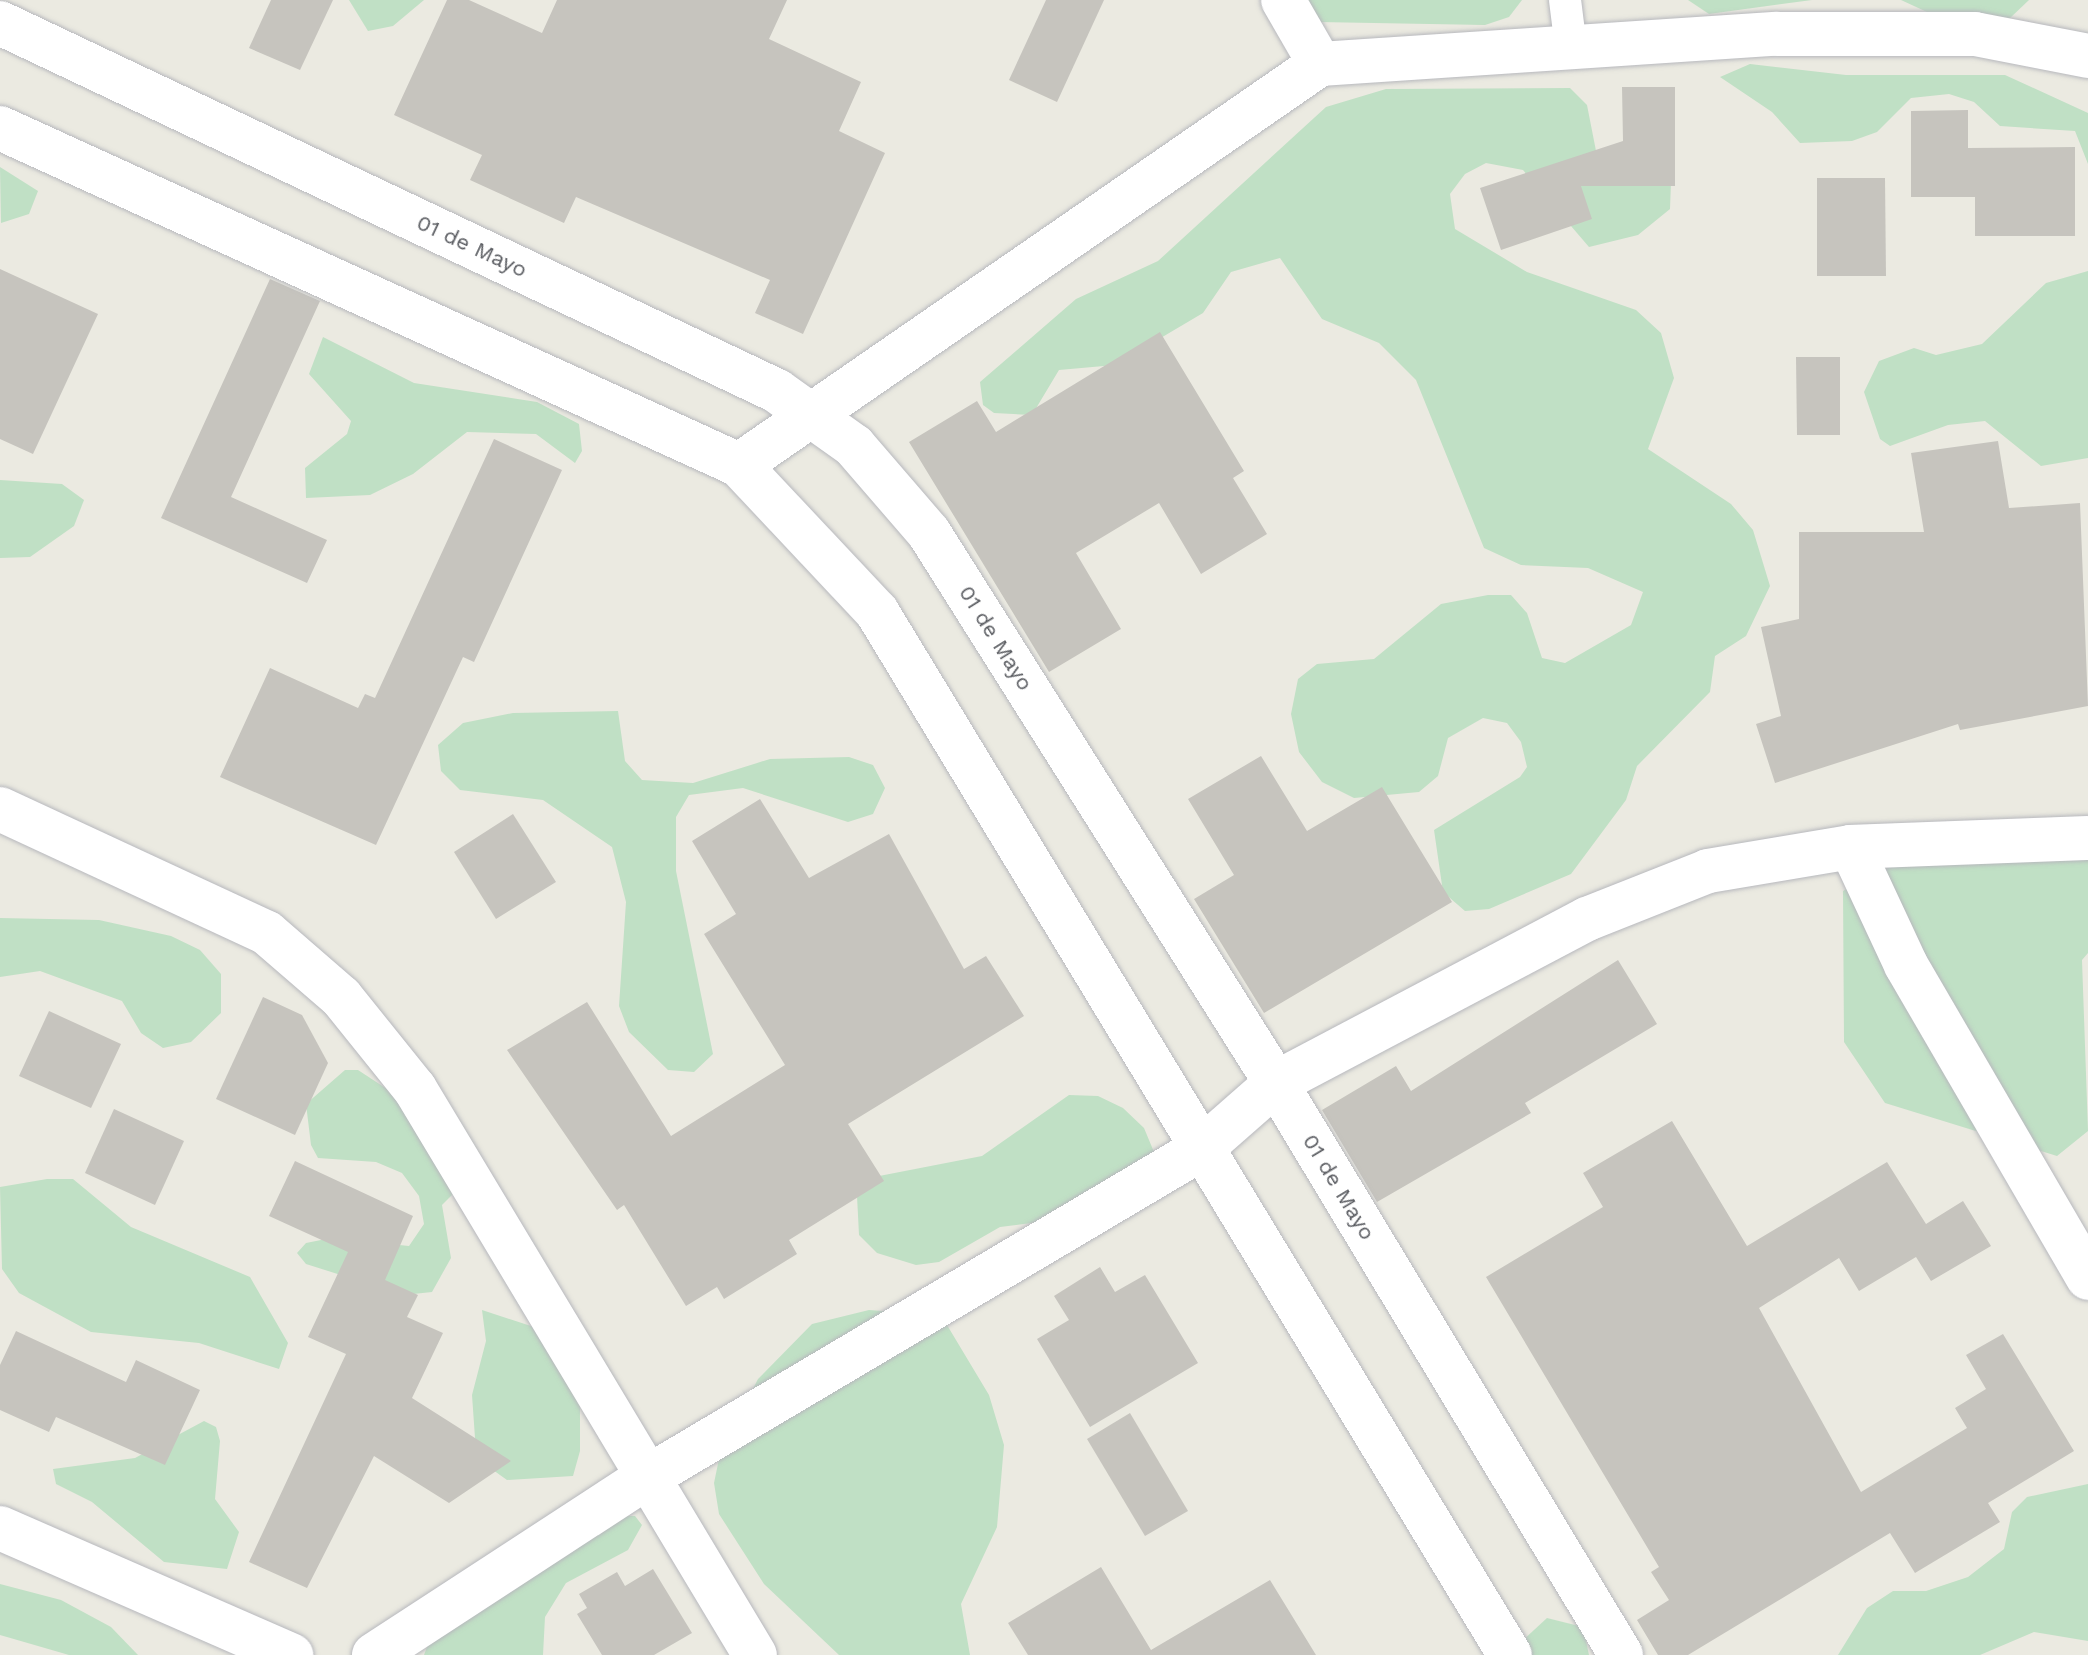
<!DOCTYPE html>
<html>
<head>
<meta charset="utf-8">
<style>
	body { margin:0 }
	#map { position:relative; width:2088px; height:1655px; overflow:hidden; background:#ebeae1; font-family:"Work Sans",sans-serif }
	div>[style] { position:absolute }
	.green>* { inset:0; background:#c0e0c5 }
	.building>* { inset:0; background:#c6c4be }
	.roads { filter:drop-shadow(0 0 2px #b7b8bd) drop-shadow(0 0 2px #b7b8bd) }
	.service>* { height:32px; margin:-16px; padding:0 16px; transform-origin:16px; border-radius:16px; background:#fff }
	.minor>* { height:44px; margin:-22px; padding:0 22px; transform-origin:22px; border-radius:22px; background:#fff }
	.tertiary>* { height:44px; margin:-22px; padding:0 22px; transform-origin:22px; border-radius:22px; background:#fff }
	span { translate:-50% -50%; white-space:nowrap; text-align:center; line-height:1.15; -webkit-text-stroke:6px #fff; paint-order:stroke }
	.street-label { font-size:22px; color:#5a5c61 }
</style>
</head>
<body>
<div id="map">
	<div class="green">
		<div style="clip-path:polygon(349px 0,424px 0,393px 26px,368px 31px)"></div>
		<div style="clip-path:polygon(1273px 0,1522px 0,1509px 17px,1485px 25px,1318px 22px)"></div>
		<div style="clip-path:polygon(1688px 0,1812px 0,1709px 14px)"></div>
		<div style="clip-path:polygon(1901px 0,2029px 0,2009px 19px,1940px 18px)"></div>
		<div style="clip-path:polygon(1750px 64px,1846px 75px,2005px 75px,2088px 113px,2088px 164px,2075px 131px,2000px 126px,1974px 102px,1949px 94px,1911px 98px,1877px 132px,1852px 141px,1800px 143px,1772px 112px,1720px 77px)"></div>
		<div style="clip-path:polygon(1570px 88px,1587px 105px,1597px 156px,1671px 182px,1670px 209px,1638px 235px,1589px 247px,1523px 170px,1486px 163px,1465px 174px,1450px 194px,1455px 229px,1527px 272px,1636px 310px,1661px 333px,1674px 378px,1648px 449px,1731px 504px,1753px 530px,1770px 586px,1746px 636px,1715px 656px,1710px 692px,1637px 766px,1626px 800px,1571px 874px,1489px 909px,1465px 911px,1443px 892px,1434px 830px,1520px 777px,1527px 767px,1521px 742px,1507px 723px,1483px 718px,1448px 738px,1438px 776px,1419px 792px,1354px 798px,1322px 782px,1299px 752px,1291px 714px,1298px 679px,1317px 664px,1374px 659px,1441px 604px,1488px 595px,1511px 595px,1527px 613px,1542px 658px,1565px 663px,1631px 625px,1643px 592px,1588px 568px,1521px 565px,1484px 548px,1416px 380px,1379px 343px,1322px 319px,1280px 258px,1231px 272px,1203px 313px,1115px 365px,1059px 370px,1032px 415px,994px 413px,983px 405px,980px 382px,1076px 299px,1158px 261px,1326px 107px,1386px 89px)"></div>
		<div style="clip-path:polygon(0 167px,38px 191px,29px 214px,1px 223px)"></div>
		<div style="clip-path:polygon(2088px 271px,2088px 458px,2041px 466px,1985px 421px,1948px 425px,1890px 446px,1880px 439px,1864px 392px,1879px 361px,1914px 348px,1936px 355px,1982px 344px,2046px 283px)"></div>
		<div style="clip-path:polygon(323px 337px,414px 383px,537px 402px,579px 424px,582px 451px,575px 463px,536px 434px,467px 432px,413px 474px,370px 495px,306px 498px,305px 468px,347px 434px,351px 421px,309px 374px)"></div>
		<div style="clip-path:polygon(0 480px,62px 484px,84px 500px,74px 526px,30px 557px,0 558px)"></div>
		<div style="clip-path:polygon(618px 711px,625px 761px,642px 780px,693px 783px,770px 759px,849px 757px,873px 765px,885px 788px,873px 814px,848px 822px,743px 788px,689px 795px,676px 817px,676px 871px,713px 1054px,694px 1072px,668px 1070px,629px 1032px,619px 1006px,626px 902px,612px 847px,543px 800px,460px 790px,441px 771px,438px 745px,463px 723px,513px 713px)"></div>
		<div style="clip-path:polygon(2088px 822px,2088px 953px,2082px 960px,2088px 1131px,2057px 1156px,1885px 1103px,1844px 1042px,1843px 891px,1925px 841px)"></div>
		<div style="clip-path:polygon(0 918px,99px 920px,171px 936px,200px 950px,221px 974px,221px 1013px,191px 1042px,163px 1048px,141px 1033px,122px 1001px,40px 971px,0 977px)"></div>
		<div style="clip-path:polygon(345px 1070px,358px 1070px,393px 1093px,461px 1186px,442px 1205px,451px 1258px,432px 1292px,404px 1295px,306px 1264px,297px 1253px,306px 1243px,331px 1238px,409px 1246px,424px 1224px,419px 1196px,402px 1173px,376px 1162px,318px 1158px,311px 1145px,306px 1104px)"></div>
		<div style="clip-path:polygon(1069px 1095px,1098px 1096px,1123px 1108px,1144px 1128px,1154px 1152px,1094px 1215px,1000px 1227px,939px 1262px,916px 1265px,877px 1253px,859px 1235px,857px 1196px,874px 1177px,982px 1156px)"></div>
		<div style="clip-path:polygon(47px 1179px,73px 1179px,131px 1227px,250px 1277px,288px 1343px,279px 1369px,199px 1343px,91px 1332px,19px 1293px,2px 1269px,0 1187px)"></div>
		<div style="clip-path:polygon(482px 1310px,534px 1327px,580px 1394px,580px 1451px,573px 1476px,507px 1480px,486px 1465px,475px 1438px,472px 1395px,486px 1341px)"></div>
		<div style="clip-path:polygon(869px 1310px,922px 1314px,947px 1325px,989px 1395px,1004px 1445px,997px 1527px,961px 1604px,970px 1655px,839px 1655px,764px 1584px,719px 1514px,714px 1483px,720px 1454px,758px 1379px,812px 1324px)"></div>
		<div style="clip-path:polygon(204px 1421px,216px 1427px,220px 1441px,215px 1499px,239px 1532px,227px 1569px,164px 1562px,92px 1502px,56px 1484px,53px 1469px,135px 1458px)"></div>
		<div style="clip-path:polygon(2088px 1484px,2088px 1641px,2034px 1632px,1980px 1655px,1838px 1655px,1867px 1608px,1893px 1591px,1926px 1591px,1968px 1577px,2004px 1549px,2012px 1512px,2027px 1497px)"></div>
		<div style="clip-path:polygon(568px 1516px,635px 1516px,642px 1525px,628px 1550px,566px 1583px,545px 1617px,543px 1655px,424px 1655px,431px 1636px)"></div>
		<div style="clip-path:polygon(0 1584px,61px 1600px,111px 1627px,138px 1655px,69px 1655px,0 1635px)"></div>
		<div style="clip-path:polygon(1547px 1618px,1583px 1627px,1589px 1655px,1507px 1655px)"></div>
	</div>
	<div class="building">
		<div style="clip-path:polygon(271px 0,333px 0,300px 70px,249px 48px)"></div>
		<div style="clip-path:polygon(447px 0,469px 0,542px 33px,557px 0,787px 0,769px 39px,861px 82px,839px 131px,885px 153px,803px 334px,755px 313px,770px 280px,576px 197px,564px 223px,470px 180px,482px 155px,394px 115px)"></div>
		<div style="clip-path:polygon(1046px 0,1104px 0,1057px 102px,1009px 80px)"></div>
		<div style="clip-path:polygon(1622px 87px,1675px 87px,1675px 186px,1581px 186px,1592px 219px,1501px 250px,1480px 188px,1623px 141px)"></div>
		<div style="clip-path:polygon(1968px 110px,1968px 148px,2075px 147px,2075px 236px,1975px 236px,1975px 197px,1911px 197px,1911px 111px)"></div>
		<div style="clip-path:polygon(1817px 178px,1885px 178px,1886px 276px,1817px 276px)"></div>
		<div style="clip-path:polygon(0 269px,98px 314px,33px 454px,0 439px)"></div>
		<div style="clip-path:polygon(270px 279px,320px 301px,231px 497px,327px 540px,307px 583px,161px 518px)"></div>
		<div style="clip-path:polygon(1160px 332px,1244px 471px,1233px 478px,1267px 534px,1201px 574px,1159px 503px,1076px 553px,1121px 629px,1049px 672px,909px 442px,977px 401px,996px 432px)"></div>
		<div style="clip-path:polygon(1796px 357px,1840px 357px,1840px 435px,1797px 435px)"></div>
		<div style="clip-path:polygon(494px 439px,562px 470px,474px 662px,463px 657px,376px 845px,220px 777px,270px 668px,358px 708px,365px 694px,375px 698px)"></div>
		<div style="clip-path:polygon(1998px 441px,2009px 508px,2080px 503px,2088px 706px,1960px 730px,1958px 724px,1775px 783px,1756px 724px,1781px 716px,1761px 627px,1799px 619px,1799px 532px,1924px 532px,1911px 453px)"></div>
		<div style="clip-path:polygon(1261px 756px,1307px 831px,1382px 787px,1452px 902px,1264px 1013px,1194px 899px,1234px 875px,1188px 799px)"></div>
		<div style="clip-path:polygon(760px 799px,809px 878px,889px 834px,964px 969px,986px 956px,1024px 1016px,848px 1124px,884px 1181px,789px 1240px,797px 1254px,724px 1299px,717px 1287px,686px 1306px,624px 1205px,617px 1210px,507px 1050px,587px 1002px,671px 1136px,785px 1065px,704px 934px,736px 914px,692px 841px)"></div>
		<div style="clip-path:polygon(513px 814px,556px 882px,496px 919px,454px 852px)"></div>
		<div style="clip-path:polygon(1618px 960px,1657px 1024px,1525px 1103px,1531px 1113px,1377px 1202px,1322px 1110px,1396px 1066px,1411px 1091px)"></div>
		<div style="clip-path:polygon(263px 997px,302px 1015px,328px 1063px,295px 1135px,216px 1099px)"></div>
		<div style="clip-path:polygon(49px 1011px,121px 1044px,91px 1108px,19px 1076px)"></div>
		<div style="clip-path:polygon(114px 1109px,184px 1141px,155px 1205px,85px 1173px)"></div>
		<div style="clip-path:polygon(1672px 1121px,1747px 1246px,1887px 1162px,1926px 1224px,1963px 1201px,1991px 1246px,1931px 1281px,1916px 1257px,1859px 1291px,1839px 1258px,1759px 1308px,1861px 1492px,1967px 1428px,1955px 1408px,1986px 1389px,1966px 1355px,2003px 1334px,2074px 1451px,1988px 1503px,2000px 1522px,1915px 1573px,1890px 1533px,1688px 1655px,1658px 1655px,1637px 1620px,1669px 1600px,1651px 1572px,1659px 1567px,1486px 1277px,1603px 1207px,1583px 1173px)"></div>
		<div style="clip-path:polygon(295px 1161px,413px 1216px,385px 1280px,418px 1295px,407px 1317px,443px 1333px,412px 1398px,511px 1461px,449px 1503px,374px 1456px,307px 1588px,249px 1562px,346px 1354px,308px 1337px,348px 1252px,269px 1216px)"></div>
		<div style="clip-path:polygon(1100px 1267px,1115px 1292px,1145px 1275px,1198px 1363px,1090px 1427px,1037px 1339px,1069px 1320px,1054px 1296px)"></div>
		<div style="clip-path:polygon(16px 1331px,126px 1382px,136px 1360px,200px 1390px,165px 1465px,56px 1417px,49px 1432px,0 1410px,0 1365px)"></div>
		<div style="clip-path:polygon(1130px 1413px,1188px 1511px,1145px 1536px,1087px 1439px)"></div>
		<div style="clip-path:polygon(1101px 1567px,1151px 1650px,1270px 1580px,1316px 1655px,1028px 1655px,1008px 1623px)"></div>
		<div style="clip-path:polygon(653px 1569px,692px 1633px,654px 1655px,602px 1655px,577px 1614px,587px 1608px,579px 1594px,617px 1572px,625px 1586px)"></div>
	</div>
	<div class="roads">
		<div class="service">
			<div style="left:1565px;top:0;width:48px;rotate:82.9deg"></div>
		</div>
		<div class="minor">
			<div style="left:1283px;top:0;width:74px;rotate:60deg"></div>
			<div style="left:739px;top:465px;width:706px;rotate:-34.61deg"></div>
			<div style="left:1320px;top:64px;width:458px;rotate:-3.8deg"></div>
			<div style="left:1777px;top:34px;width:198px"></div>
			<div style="left:1975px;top:34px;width:115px;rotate:11deg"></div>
			<div style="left:0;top:809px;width:294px;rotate:24.9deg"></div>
			<div style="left:267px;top:933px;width:98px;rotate:40.9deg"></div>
			<div style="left:341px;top:997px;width:118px;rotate:51.2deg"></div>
			<div style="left:415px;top:1089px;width:660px;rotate:59.01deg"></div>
			<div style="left:1851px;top:847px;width:237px;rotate:-2.2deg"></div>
			<div style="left:0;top:1528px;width:318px;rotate:23.6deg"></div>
			<div style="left:374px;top:1655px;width:325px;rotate:-33.1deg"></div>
			<div style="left:646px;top:1478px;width:645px;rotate:-30.66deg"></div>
			<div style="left:1201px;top:1149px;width:100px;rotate:-41.3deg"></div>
			<div style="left:1276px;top:1083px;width:352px;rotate:-27.8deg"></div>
			<div style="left:1587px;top:919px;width:130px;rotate:-21.6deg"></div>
			<div style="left:1708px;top:871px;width:145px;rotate:-9.5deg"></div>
			<div style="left:1851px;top:847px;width:130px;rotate:65deg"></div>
			<div style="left:1906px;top:965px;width:362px;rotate:59.8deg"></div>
		</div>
		<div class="tertiary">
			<div style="left:0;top:23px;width:860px;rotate:25.34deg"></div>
			<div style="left:777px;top:391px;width:95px;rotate:35.5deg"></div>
			<div style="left:854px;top:446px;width:115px;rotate:49.2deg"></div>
			<div style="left:929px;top:533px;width:650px;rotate:57.75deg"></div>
			<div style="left:1276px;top:1083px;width:668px;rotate:58.9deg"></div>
			<div style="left:0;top:128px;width:812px;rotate:24.51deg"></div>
			<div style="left:739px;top:465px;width:202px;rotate:46.8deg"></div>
			<div style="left:877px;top:612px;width:1220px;rotate:58.75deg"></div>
		</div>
	</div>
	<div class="street-label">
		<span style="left:472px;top:246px;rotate:25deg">01 de Mayo</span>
		<span style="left:996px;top:638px;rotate:58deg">01 de Mayo</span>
		<span style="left:1339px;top:1187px;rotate:59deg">01 de Mayo</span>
	</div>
</div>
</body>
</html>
